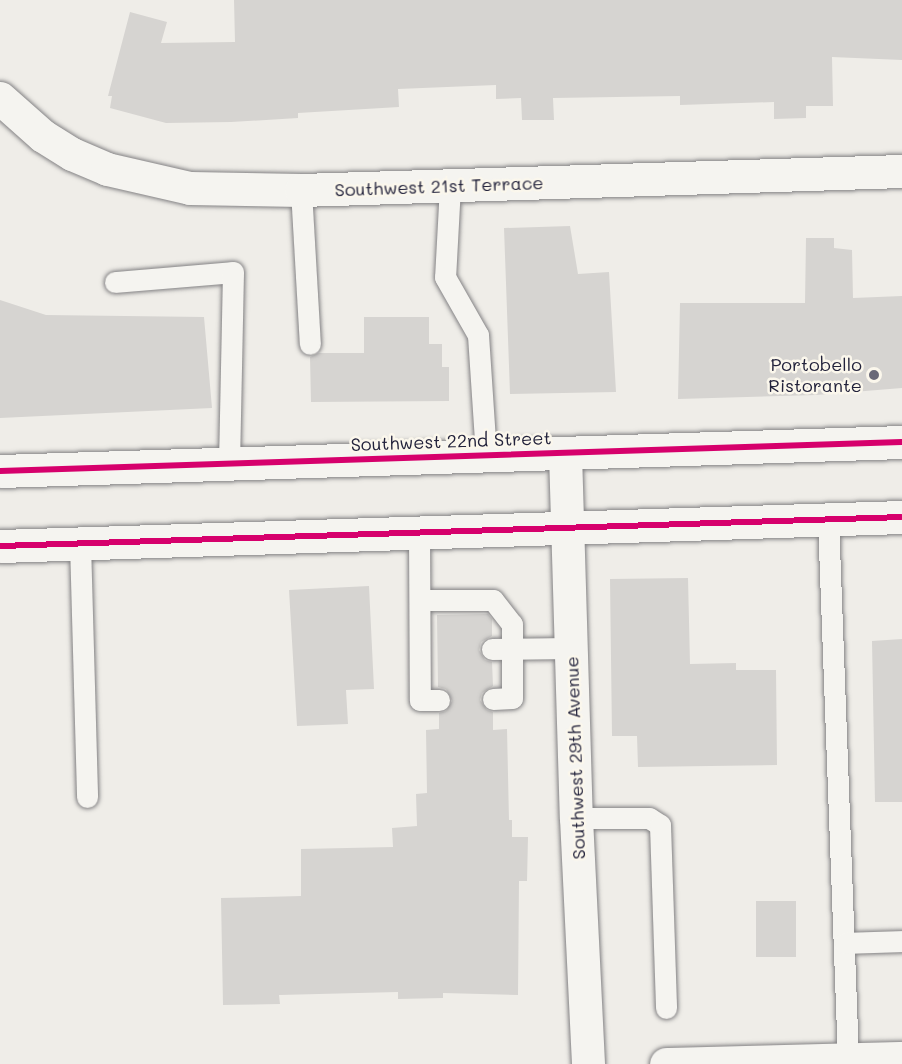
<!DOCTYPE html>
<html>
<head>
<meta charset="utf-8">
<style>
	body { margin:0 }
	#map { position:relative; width:902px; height:1064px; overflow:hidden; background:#efede8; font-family:Mali,sans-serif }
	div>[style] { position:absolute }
	.building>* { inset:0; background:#d6d4d1 }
	.roads { filter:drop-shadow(0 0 2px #838284) drop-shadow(0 0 2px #838284) }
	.service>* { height:21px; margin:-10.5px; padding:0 10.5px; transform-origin:10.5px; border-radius:10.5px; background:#f5f4f0 }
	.minor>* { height:33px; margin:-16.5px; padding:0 16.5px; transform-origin:16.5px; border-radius:16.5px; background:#f5f4f0 }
	.secondary>* { height:33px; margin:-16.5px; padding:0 16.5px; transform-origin:16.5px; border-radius:16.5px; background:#f5f4f0 }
	.cycleway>* { height:6px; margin:-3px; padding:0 3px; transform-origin:3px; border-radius:3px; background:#d6006c }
	.dots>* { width:16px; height:16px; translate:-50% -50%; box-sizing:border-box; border:3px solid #fbf7ec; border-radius:50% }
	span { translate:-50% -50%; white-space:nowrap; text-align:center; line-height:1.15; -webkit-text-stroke:5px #fbf7ec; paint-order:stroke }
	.street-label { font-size:18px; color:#22223b }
	.poi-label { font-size:18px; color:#22223b }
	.right { translate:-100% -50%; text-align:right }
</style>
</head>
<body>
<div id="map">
	<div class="building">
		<div style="clip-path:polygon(234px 0,902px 0,902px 60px,832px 57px,833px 106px,806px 106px,806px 118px,774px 119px,774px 102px,680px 105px,680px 96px,553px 98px,554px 120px,522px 120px,521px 98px,496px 99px,496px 85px,398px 89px,399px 107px,298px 113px,298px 118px,231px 122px,166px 123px,110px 108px,112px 96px,108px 96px,130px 12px,167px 22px,161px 43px,235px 42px)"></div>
		<div style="clip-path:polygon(570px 226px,578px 274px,609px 272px,616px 392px,510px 394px,504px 228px)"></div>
		<div style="clip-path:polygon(806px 238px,834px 238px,834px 248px,852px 250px,853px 298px,902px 296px,902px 388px,816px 395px,678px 399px,680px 303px,805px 303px)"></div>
		<div style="clip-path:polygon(0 300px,46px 315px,204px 317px,212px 408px,0 418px)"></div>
		<div style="clip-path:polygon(364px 317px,429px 317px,429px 344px,442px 344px,442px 367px,449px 367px,449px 401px,311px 402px,310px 357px,319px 353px,364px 353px)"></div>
		<div style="clip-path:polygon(688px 578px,690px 664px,736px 663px,736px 670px,776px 670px,777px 765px,638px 767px,637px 736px,612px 736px,610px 579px)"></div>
		<div style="clip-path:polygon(369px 586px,374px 689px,346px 690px,348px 724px,297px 726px,289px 590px)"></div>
		<div style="clip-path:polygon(488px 614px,492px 619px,492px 636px,481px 642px,479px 650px,485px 660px,492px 662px,493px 686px,482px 693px,480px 700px,487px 710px,493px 712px,493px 730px,507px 729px,509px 820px,512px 820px,512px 837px,528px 837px,527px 881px,519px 881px,518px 995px,443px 993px,443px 998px,398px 999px,398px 992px,279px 995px,280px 1004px,223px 1005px,221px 898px,301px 896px,301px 849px,393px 847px,392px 828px,417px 826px,416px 794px,427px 793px,426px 730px,439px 729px,439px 713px,446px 711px,452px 701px,446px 689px,438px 687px,437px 615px)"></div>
		<div style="clip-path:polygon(902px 639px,902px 802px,875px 802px,872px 641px)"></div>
		<div style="clip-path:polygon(756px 901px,796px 901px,796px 957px,756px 957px)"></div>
	</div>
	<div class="roads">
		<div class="service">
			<div style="left:450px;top:186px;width:91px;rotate:93.1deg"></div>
			<div style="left:445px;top:277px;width:67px;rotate:60.4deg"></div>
			<div style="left:478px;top:335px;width:119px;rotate:86.2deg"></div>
			<div style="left:301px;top:190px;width:154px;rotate:86.7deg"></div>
			<div style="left:115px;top:282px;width:118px;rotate:-4.8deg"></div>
			<div style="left:233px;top:272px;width:191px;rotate:91.2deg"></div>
			<div style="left:828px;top:519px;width:541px;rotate:87.88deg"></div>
			<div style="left:419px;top:533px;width:167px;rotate:89.7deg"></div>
			<div style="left:420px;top:700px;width:19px"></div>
			<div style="left:80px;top:543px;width:254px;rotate:88.4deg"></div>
			<div style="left:420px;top:600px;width:73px"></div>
			<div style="left:493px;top:600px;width:31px;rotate:52deg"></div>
			<div style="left:512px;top:624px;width:74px;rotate:90deg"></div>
			<div style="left:512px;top:698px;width:19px;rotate:177deg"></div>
			<div style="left:492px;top:649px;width:79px;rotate:-0.7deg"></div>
			<div style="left:576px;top:818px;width:73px"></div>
			<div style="left:649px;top:818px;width:13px;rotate:32deg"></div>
			<div style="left:660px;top:825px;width:183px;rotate:88.1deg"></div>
			<div style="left:845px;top:943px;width:57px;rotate:-2deg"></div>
		</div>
		<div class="minor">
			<div style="left:0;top:98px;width:57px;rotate:41.5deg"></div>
			<div style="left:43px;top:136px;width:34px;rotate:32deg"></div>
			<div style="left:72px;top:154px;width:38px;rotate:23deg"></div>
			<div style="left:107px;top:169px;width:85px;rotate:12.9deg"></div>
			<div style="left:190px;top:188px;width:111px;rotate:1deg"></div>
			<div style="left:301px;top:190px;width:601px;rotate:-1.81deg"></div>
			<div style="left:565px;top:453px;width:365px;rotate:88.3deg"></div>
			<div style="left:576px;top:818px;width:246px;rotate:87.2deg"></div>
			<div style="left:666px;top:1064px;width:236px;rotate:-1.5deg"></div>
		</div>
		<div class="secondary">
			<div style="left:0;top:471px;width:902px;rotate:-1.84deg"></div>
			<div style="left:0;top:546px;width:902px;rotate:-1.84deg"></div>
		</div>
	</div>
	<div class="cycleway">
		<div style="left:0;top:471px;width:902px;rotate:-1.84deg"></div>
		<div style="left:0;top:546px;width:902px;rotate:-1.84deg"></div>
	</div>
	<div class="dots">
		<div style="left:874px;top:375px;background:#6a6978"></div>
	</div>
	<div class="street-label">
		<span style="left:439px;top:186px;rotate:-2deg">Southwest 21st Terrace</span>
		<span style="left:451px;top:441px;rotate:-2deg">Southwest 22nd Street</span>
		<span style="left:575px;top:758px;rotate:-92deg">Southwest 29th Avenue</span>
	</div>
	<div class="poi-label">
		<span class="right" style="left:862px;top:375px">Portobello<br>Ristorante</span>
	</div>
</div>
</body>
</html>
